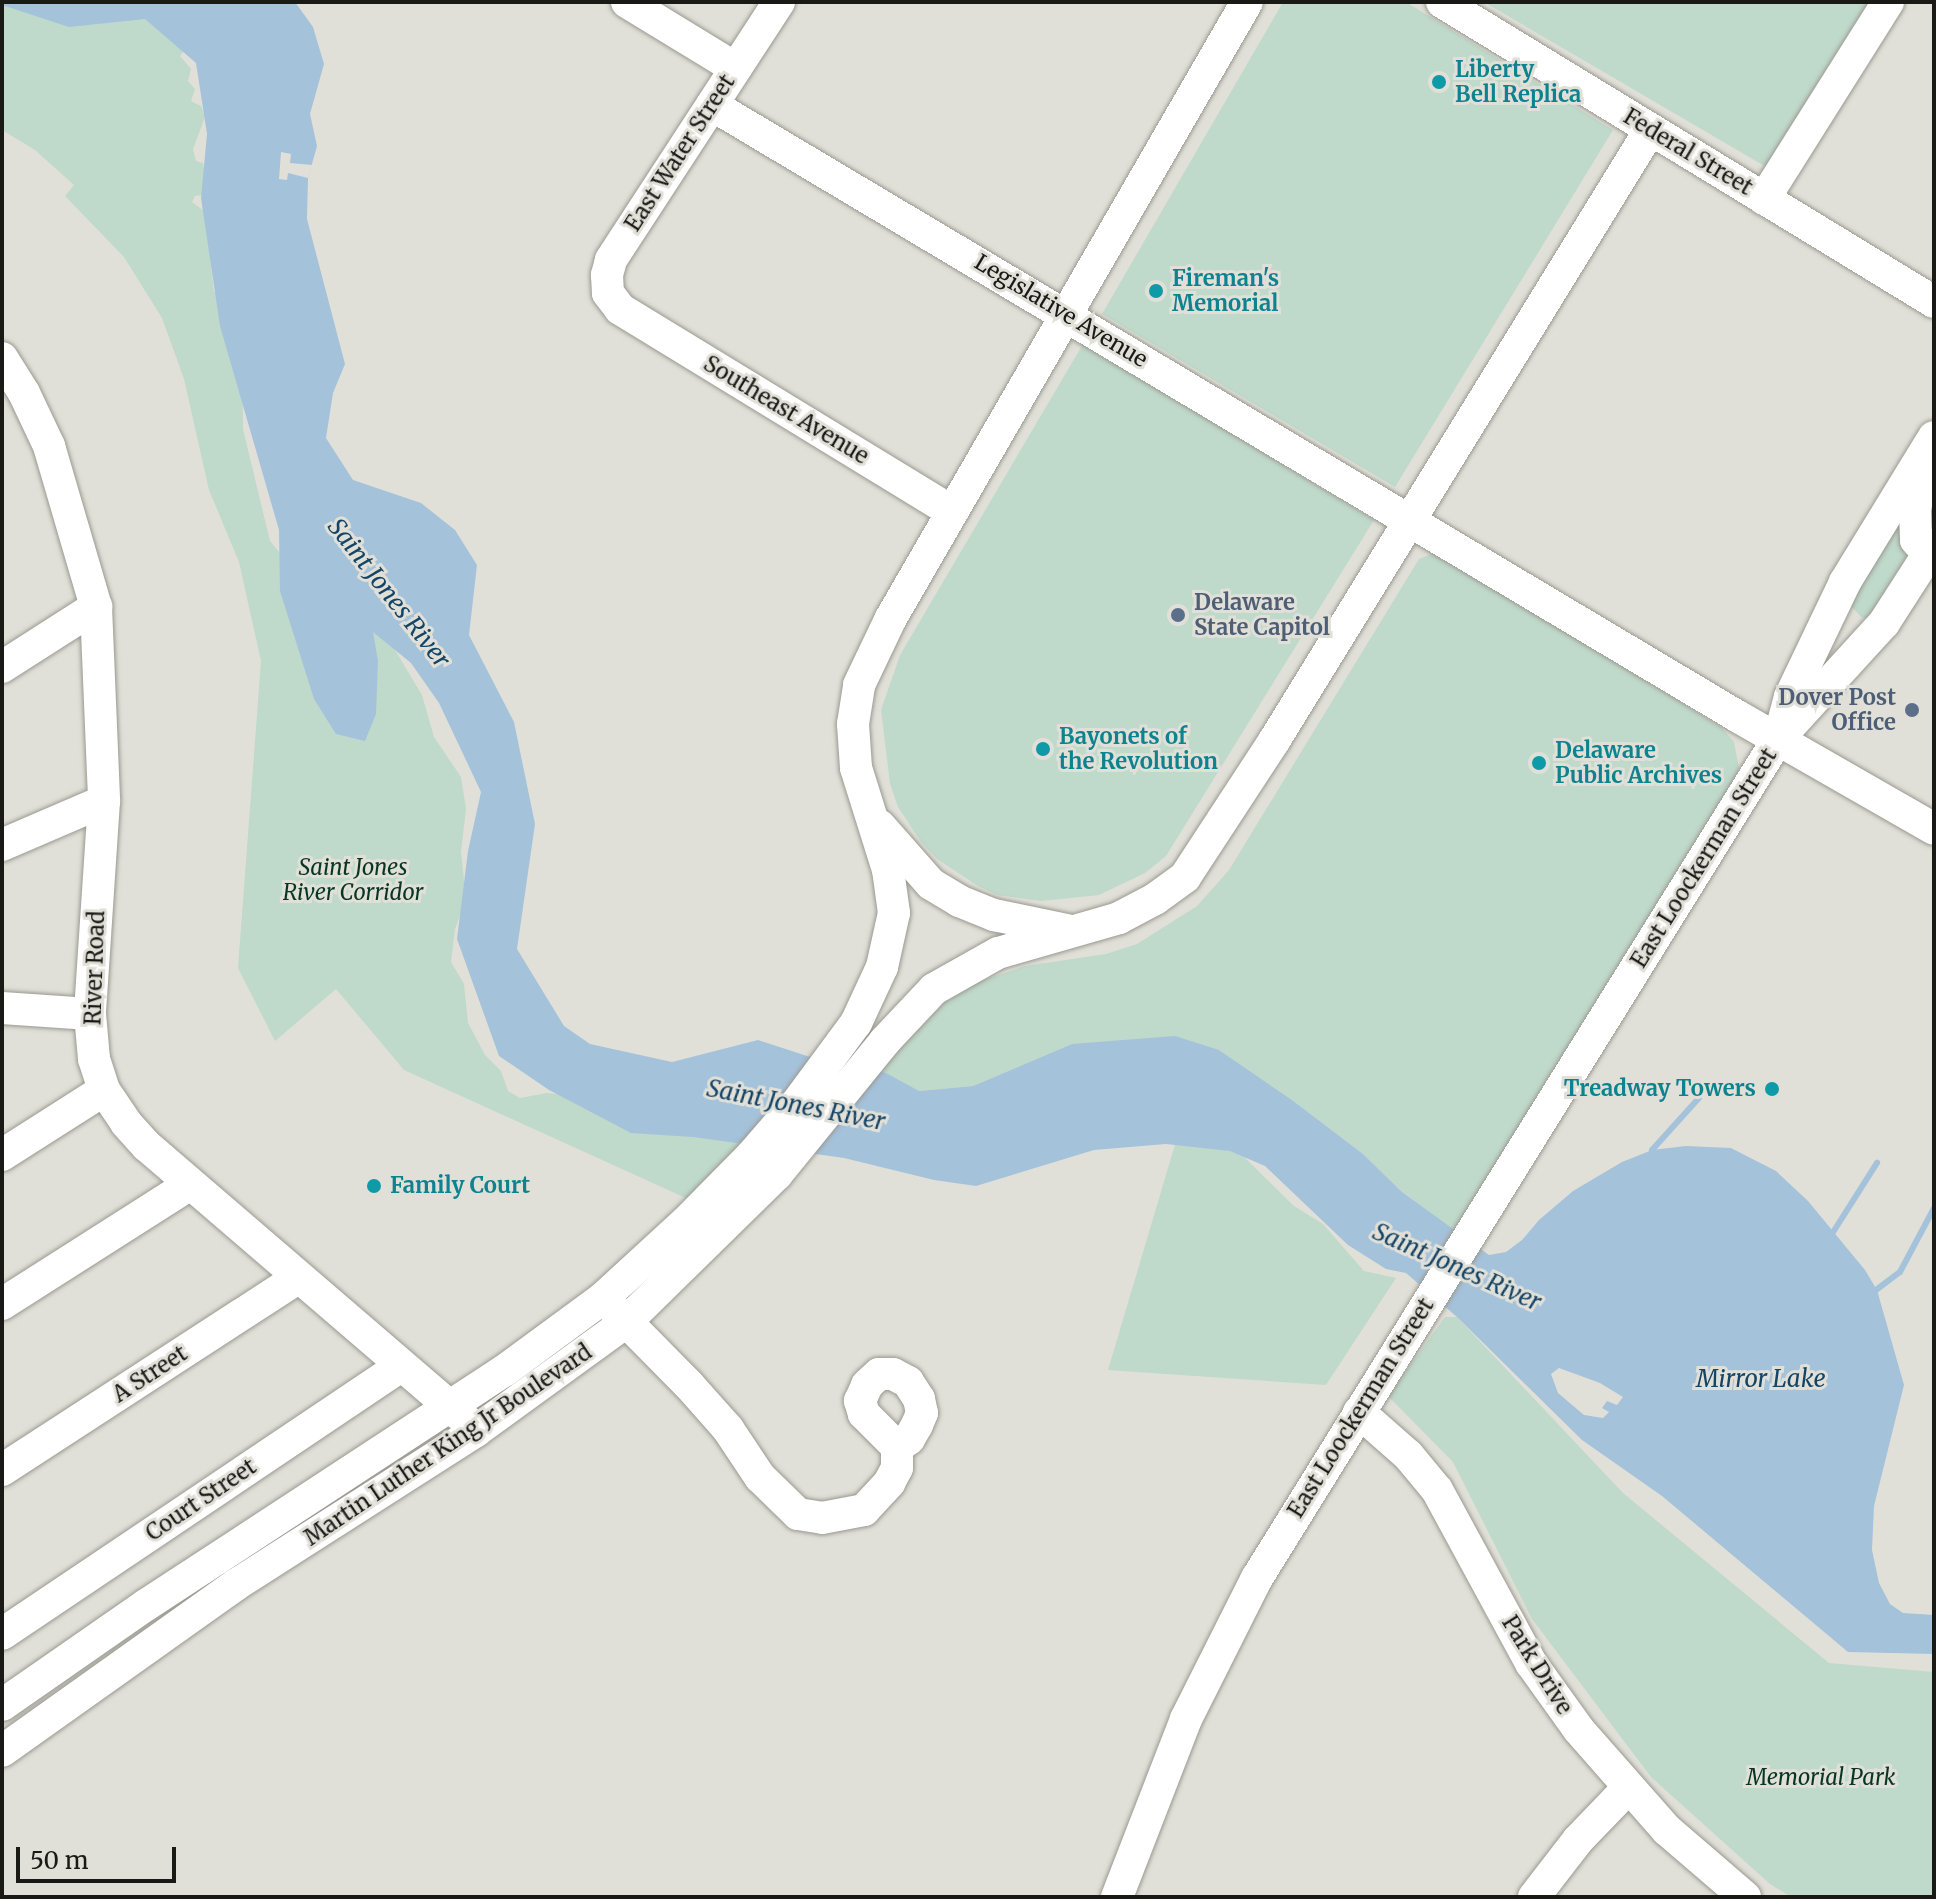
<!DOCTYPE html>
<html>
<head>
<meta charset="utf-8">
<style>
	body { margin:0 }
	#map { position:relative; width:1936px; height:1899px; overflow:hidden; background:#e1e0d8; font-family:Merriweather,serif }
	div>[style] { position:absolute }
	.green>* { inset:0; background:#bfd9ca }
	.water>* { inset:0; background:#a5c2db }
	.pier>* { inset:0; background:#e1e0d8 }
	.stream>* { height:6px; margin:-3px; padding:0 3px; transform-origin:3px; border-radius:3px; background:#a5c2db }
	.roads { filter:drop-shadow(0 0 2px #9a9991) drop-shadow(0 0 2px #9a9991) }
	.minor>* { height:32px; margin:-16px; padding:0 16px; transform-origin:16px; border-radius:16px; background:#fff }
	.dots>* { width:22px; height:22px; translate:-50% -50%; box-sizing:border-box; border:4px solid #e1e0d8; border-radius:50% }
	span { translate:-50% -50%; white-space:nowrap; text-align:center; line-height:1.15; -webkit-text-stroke:6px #e1e0d8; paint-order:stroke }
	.culture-label { font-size:22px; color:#0d838f; font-weight:700 }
	.left { translate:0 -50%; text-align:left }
	.right { translate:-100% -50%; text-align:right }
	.street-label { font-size:22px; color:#191916 }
	.service-label { font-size:22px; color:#4e5e75; font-weight:700 }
	.park-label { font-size:22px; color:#073723; font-style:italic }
	.water-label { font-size:24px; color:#144466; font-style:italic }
	.frame { position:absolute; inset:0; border:4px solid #191916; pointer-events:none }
	.scale { position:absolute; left:16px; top:1847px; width:160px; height:36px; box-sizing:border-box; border:4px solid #191916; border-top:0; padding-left:10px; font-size:24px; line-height:28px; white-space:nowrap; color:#191916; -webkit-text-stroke:6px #e1e0d8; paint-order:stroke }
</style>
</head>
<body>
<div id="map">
	<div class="green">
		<div style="clip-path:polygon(2px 2px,160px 2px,192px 40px,180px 56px,191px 69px,188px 81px,195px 89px,191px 101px,201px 106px,205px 117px,193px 149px,196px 161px,203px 163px,208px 194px,195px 196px,192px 202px,219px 222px,207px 231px,214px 292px,242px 322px,243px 429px,270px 541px,284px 558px,386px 635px,422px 695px,434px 737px,461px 777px,466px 809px,461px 852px,466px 899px,455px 929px,451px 962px,464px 984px,468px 1023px,485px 1055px,501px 1071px,508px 1091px,520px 1098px,547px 1093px,689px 1108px,746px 1138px,688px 1199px,404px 1070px,336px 989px,275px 1041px,238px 968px,261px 661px,239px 562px,209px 490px,184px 379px,162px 318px,124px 257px,65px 196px,74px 185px,35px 150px,2px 130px)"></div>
		<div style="clip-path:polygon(1283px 2px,1406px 2px,1613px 130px,1395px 487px,1102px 314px)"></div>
		<div style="clip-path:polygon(1484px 2px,1876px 2px,1768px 168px)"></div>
		<div style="clip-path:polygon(1083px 344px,1374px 520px,1166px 856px,1145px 873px,1099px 895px,1041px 901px,997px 895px,978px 886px,937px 859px,921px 842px,898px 807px,890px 784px,881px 710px,900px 655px)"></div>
		<div style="clip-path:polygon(1901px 520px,1915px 552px,1872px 620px,1861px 617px,1850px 605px,1853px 594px)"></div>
		<div style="clip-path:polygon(1434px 553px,1444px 555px,1722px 728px,1734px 742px,1739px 768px,1736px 780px,1455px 1231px,1402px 1192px,1363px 1154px,1292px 1100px,1219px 1050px,1072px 1044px,973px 1086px,919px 1091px,878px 1072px,927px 1010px,972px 984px,1025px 966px,1106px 954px,1137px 944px,1197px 906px,1229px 870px,1419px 559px)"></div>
		<div style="clip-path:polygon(1179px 1131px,1236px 1149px,1294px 1206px,1323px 1224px,1364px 1271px,1396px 1278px,1326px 1385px,1108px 1370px)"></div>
		<div style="clip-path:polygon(1445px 1317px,1457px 1317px,1623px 1493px,1829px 1663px,1934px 1672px,1934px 1897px,1791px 1897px,1770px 1884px,1651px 1777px,1532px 1619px,1453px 1462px,1388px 1396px)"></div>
	</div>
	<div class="water">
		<div style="clip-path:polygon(evenodd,2px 2px,295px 2px,313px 27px,324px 64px,310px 114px,317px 146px,308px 178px,307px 219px,345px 364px,333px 393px,326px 438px,353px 480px,421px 503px,455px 530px,477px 565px,469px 635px,514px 722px,535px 824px,517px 949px,564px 1026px,590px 1044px,672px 1062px,758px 1040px,807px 1056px,886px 1073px,919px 1091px,973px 1086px,1072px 1044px,1175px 1036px,1219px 1050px,1292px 1100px,1363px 1154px,1402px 1192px,1489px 1255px,1506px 1252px,1522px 1240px,1539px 1220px,1573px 1191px,1622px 1162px,1652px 1150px,1686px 1146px,1731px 1148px,1776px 1171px,1808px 1201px,1865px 1270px,1877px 1290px,1904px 1385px,1874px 1506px,1872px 1550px,1879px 1583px,1890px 1604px,1903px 1613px,1934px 1615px,1934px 1654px,1848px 1652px,1662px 1496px,1582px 1440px,1457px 1317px,1406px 1273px,1386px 1269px,1348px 1245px,1265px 1166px,1230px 1151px,1166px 1144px,1094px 1150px,976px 1186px,934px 1180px,844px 1158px,693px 1137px,631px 1133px,549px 1090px,499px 1056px,457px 939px,468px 851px,481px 792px,439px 703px,411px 663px,373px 632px,378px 661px,376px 714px,365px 741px,336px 734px,314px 699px,280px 591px,279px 530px,220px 326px,201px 198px,207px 134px,196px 63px,145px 19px,69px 27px,2px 5px,2px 2px,1559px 1368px,1600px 1383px,1623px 1397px,1617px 1405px,1607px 1401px,1602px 1408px,1609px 1412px,1603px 1418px,1584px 1415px,1558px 1393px,1551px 1374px,1559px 1368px)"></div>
	</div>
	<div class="pier">
		<div style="clip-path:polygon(281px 152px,291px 154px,290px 163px,312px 165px,308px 178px,288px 173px,287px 180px,279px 179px)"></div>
	</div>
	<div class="stream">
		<div style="left:1652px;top:1150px;width:70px;rotate:-47.9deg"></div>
		<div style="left:1830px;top:1237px;width:88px;rotate:-57.6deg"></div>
		<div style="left:1872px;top:1293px;width:35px;rotate:-37deg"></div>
		<div style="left:1900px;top:1272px;width:72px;rotate:-62deg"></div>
	</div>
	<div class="roads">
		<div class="minor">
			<div style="left:627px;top:2px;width:127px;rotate:31.4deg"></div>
			<div style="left:779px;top:2px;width:308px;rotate:123.1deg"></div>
			<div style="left:611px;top:260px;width:16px;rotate:105deg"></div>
			<div style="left:607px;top:275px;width:18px;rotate:87deg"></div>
			<div style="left:608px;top:293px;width:20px;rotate:53deg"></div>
			<div style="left:620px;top:309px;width:389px;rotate:31.4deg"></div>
			<div style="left:1442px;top:2px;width:576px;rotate:31.37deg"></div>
			<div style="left:712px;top:105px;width:1193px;rotate:30.8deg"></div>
			<div style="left:1737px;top:716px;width:227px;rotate:29.8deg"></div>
			<div style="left:1764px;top:199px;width:233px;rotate:-57.8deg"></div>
			<div style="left:2px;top:358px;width:41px;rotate:57.8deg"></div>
			<div style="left:24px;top:393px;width:59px;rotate:64.7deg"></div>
			<div style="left:49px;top:446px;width:168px;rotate:73.7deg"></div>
			<div style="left:96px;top:607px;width:194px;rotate:87.6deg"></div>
			<div style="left:104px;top:801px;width:213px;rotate:93.8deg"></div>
			<div style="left:90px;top:1014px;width:45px;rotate:84.9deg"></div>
			<div style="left:94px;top:1059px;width:33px;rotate:72deg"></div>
			<div style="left:104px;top:1090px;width:40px;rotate:56deg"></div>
			<div style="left:126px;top:1123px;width:31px;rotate:48deg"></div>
			<div style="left:147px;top:1146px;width:421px;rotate:40.7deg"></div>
			<div style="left:1923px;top:470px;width:41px;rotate:101.3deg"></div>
			<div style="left:1915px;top:510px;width:30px;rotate:88deg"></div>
			<div style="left:1916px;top:540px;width:18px;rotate:49deg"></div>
			<div style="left:2px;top:667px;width:112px;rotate:-32.6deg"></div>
			<div style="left:1784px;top:719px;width:23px;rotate:-75deg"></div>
			<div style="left:1790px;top:697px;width:127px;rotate:-64.4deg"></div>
			<div style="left:1845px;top:582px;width:170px;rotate:-58.5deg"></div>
			<div style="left:880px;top:826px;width:77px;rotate:48.7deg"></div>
			<div style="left:931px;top:884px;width:33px;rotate:31deg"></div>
			<div style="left:959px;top:901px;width:38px;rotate:22deg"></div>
			<div style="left:994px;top:915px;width:75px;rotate:11.6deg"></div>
			<div style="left:2px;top:845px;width:111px;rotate:-23.3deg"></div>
			<div style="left:2px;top:1008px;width:88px;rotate:3.9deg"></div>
			<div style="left:2px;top:1155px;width:121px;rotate:-32.5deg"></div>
			<div style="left:2px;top:1304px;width:222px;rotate:-32.5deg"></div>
			<div style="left:611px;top:1306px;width:111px;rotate:45.4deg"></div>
			<div style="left:689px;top:1385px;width:59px;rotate:48.4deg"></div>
			<div style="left:728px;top:1429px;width:58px;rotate:56.3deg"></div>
			<div style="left:760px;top:1477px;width:53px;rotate:44.2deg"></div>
			<div style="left:798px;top:1514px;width:24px;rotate:9deg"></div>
			<div style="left:822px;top:1518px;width:43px;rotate:-10.8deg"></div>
			<div style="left:864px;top:1510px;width:37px;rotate:-47deg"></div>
			<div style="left:889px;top:1483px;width:17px;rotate:-62deg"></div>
			<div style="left:897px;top:1468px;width:21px;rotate:-90deg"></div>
			<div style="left:879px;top:1374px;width:14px"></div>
			<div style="left:893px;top:1374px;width:17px;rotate:28deg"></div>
			<div style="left:908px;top:1382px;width:20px;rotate:57deg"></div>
			<div style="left:919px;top:1399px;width:14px;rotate:78deg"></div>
			<div style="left:922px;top:1413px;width:13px;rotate:113deg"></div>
			<div style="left:917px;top:1425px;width:16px;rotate:120deg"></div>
			<div style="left:909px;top:1439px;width:14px;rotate:146deg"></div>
			<div style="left:897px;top:1447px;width:47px;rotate:-135deg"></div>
			<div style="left:864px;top:1414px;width:14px;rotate:-107deg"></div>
			<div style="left:860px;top:1401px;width:17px;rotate:-66deg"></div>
			<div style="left:867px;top:1385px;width:16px;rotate:-43deg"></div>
			<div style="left:1359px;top:1412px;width:65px;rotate:41.3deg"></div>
			<div style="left:1408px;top:1455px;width:45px;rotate:50.4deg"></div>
			<div style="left:1437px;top:1490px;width:197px;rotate:61.5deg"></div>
			<div style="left:1531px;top:1663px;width:82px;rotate:54.4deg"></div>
			<div style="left:1579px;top:1730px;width:133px;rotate:48.7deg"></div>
			<div style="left:1667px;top:1830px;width:103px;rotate:40.7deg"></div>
			<div style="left:2px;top:1470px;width:353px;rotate:-33deg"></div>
			<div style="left:2px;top:1634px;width:481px;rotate:-33.9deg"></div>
			<div style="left:2px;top:1705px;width:175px;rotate:-34.8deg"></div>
			<div style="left:146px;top:1605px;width:428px;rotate:-33.2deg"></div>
			<div style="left:504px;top:1371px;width:123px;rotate:-36.4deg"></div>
			<div style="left:603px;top:1298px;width:113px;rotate:-42.5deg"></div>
			<div style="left:686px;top:1222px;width:94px;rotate:-45.4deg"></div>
			<div style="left:752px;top:1155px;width:67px;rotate:-49.2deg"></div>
			<div style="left:796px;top:1104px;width:101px;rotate:-53.5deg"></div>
			<div style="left:856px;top:1023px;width:62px;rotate:-65.1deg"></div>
			<div style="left:882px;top:967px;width:55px;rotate:-77.5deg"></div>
			<div style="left:894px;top:913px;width:43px;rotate:-97.9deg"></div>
			<div style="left:888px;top:870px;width:107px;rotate:-107.4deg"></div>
			<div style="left:856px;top:768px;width:44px;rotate:-93.9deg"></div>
			<div style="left:853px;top:724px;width:39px;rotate:-81deg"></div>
			<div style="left:859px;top:685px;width:74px;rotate:-64.5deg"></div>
			<div style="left:891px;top:618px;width:711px;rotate:-59.98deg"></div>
			<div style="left:2px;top:1751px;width:288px;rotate:-35.4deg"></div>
			<div style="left:237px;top:1584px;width:284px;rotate:-32.6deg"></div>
			<div style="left:476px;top:1431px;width:185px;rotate:-36deg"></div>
			<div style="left:626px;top:1322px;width:211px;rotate:-44.4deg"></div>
			<div style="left:777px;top:1174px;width:171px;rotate:-50.9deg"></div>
			<div style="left:885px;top:1041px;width:71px;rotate:-46.7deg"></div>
			<div style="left:934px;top:989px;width:73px;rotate:-29.4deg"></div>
			<div style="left:998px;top:953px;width:126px;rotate:-16.1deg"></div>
			<div style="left:1119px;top:918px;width:41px;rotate:-27.8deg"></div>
			<div style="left:1155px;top:899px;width:37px;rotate:-36deg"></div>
			<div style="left:1185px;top:877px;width:163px;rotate:-56.8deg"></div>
			<div style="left:1274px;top:741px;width:717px;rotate:-58.39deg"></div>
			<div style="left:1117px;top:1897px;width:191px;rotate:-68.8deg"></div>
			<div style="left:1186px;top:1719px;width:158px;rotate:-63.3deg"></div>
			<div style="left:1257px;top:1578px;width:988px;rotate:-58.16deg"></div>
			<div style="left:1778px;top:739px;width:157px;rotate:-47.6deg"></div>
			<div style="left:1884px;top:623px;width:93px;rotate:-57.3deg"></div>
			<div style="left:1534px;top:1897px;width:72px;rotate:-52.3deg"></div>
			<div style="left:1578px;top:1840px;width:72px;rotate:-46.1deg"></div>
		</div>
	</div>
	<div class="dots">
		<div style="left:1439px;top:82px;background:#0f9aa8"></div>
		<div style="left:1156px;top:291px;background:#0f9aa8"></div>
		<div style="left:1178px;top:615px;background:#5c6f8a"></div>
		<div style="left:1912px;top:710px;background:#5c6f8a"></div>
		<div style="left:1043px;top:749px;background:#0f9aa8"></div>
		<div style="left:1539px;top:763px;background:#0f9aa8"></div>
		<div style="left:1772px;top:1089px;background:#0f9aa8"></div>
		<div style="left:374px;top:1186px;background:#0f9aa8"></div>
	</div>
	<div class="culture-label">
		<span class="left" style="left:1455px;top:82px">Liberty<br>Bell Replica</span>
		<span class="left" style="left:1172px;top:291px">Fireman's<br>Memorial</span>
		<span class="left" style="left:1059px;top:749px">Bayonets of<br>the Revolution</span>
		<span class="left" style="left:1555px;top:763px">Delaware<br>Public Archives</span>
		<span class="right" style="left:1756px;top:1089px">Treadway Towers</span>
		<span class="left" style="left:390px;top:1186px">Family Court</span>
	</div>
	<div class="street-label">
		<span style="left:1688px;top:152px;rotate:31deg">Federal Street</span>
		<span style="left:680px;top:153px;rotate:-57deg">East Water Street</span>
		<span style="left:1061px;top:311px;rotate:31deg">Legislative Avenue</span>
		<span style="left:786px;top:410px;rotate:31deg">Southeast Avenue</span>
		<span style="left:1704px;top:858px;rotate:-58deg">East Loockerman Street</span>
		<span style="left:95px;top:968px;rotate:-88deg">River Road</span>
		<span style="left:150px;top:1374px;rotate:-33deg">A Street</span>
		<span style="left:1361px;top:1408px;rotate:-58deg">East Loockerman Street</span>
		<span style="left:448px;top:1445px;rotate:-34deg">Martin Luther King Jr Boulevard</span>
		<span style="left:201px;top:1500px;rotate:-34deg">Court Street</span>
		<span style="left:1537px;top:1665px;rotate:58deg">Park Drive</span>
	</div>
	<div class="service-label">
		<span class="left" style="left:1194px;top:615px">Delaware<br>State Capitol</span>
		<span class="right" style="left:1896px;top:710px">Dover Post<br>Office</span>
	</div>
	<div class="park-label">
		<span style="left:353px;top:880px">Saint Jones<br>River Corridor</span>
		<span style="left:1821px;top:1778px">Memorial Park</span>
	</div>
	<div class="water-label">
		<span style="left:389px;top:593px;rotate:52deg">Saint Jones River</span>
		<span style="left:796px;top:1105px;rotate:11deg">Saint Jones River</span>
		<span style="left:1457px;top:1267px;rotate:24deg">Saint Jones River</span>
		<span style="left:1761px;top:1379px">Mirror Lake</span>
	</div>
	<div class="frame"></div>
	<div class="scale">50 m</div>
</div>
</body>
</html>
